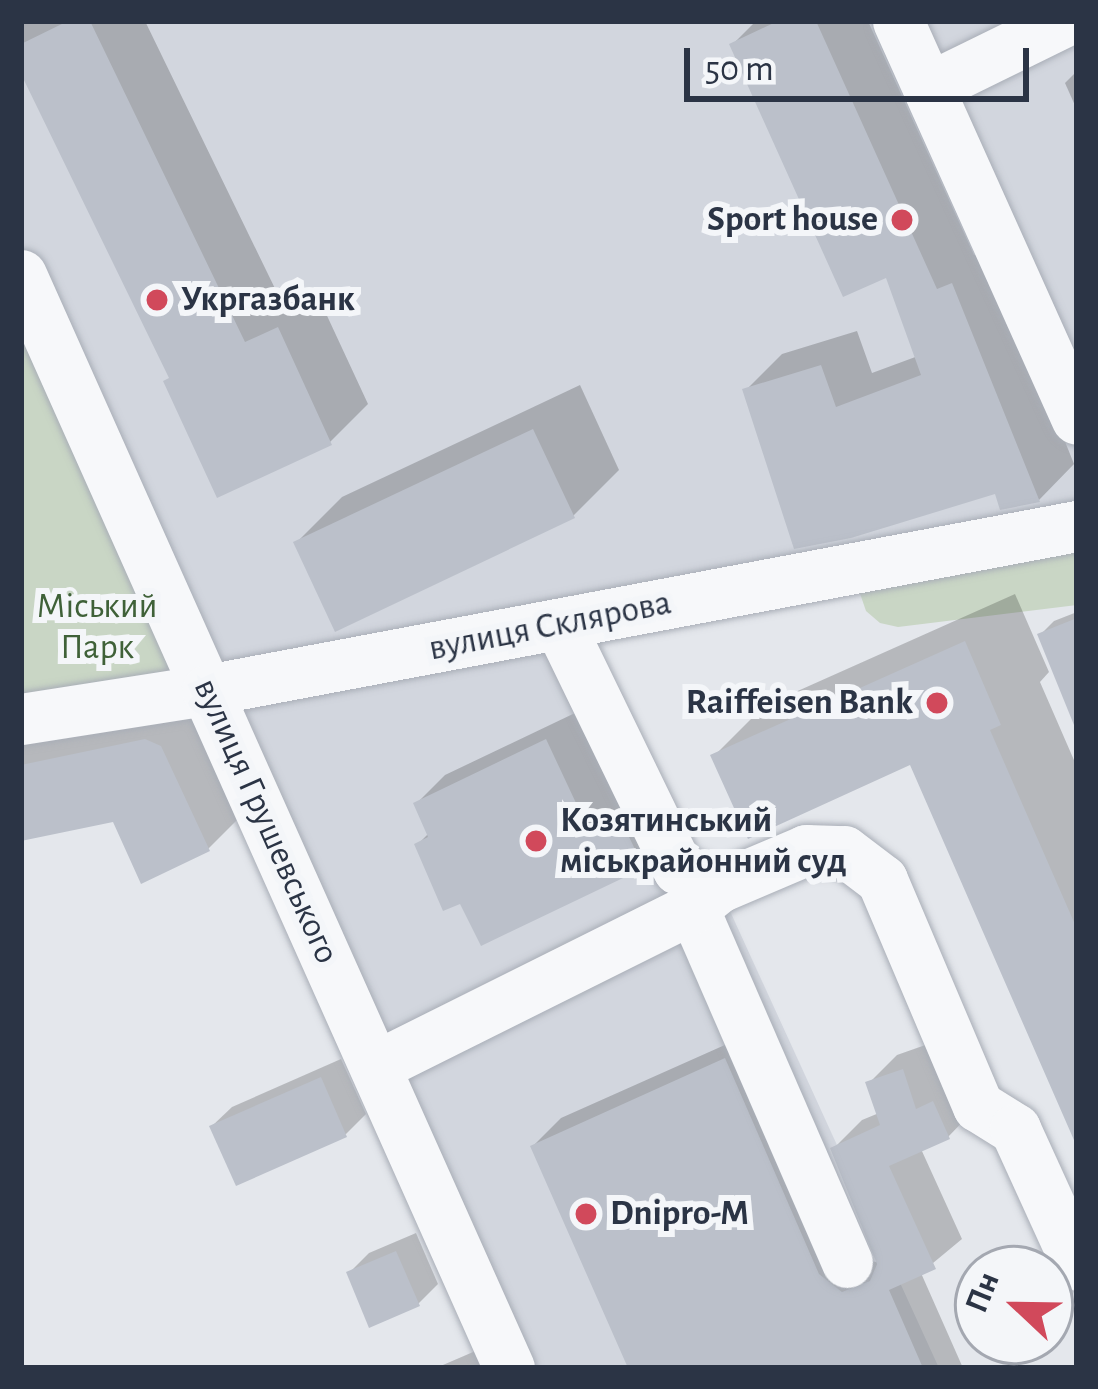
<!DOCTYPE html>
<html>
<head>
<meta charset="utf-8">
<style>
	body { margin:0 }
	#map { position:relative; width:1098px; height:1389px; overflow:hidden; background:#e4e7ec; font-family:"Alegreya Sans",sans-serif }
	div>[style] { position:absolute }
	.built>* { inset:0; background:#d2d6de }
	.green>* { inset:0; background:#c9d6c5 }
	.shadow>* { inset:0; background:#0003 }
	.building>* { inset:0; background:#bbc0ca }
	.roads { filter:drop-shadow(0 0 3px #a9aeb7) drop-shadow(0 0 3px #a9aeb7) }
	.minor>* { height:51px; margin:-25.5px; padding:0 25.5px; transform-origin:25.5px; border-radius:25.5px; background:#f7f8fa }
	.dots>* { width:33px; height:33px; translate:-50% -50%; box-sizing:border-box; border:6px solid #f4f6f9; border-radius:50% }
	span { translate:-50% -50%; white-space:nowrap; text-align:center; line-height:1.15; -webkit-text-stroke:12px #f4f6f9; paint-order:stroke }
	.poi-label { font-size:36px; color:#2b3445; font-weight:700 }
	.right { translate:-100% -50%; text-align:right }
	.left { translate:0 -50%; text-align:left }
	.park-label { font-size:36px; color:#3f6138 }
	.street-label { font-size:36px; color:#2b3445 }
	.frame { position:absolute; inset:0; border:24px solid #2b3445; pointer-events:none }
	.north { position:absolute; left:954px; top:1245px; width:120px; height:120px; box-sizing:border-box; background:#f4f6f9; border:3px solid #a4a8b1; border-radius:50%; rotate:292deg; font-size:33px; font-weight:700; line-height:48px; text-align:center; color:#2b3445 }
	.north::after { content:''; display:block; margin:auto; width:42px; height:54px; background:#d1495b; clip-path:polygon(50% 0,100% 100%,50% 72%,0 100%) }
	.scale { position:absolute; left:684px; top:48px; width:345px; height:54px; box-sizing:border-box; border:6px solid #2b3445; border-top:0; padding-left:15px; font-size:36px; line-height:42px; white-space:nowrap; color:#2b3445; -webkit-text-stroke:9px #f4f6f9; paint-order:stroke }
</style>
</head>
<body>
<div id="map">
	<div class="built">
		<div style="clip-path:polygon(21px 21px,1077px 21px,1077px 526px,561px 624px,719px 887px,939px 1368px,509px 1368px,21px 278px)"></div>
	</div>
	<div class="green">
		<div style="clip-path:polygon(21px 278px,207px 690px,21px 720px)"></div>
		<div style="clip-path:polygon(1065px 528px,1077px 558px,1077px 605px,898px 627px,880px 623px,866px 611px,852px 570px)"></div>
	</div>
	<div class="shadow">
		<div style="clip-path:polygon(21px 21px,145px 21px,284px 307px,316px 292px,368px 404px,330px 442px,171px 377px,21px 61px)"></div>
		<div style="clip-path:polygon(756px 21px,868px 21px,974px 255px,988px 249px,1074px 464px,1039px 500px,997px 490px,746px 390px,782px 354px,857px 331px,872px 373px,918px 356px,888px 274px,732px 45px)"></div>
		<div style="clip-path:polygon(1077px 71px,1077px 110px,1065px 83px)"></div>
		<div style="clip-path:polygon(580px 385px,619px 470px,573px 516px,296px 543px,342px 497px)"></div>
		<div style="clip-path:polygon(1015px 594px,1049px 672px,1040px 682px,1077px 767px,1077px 1075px,911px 761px,714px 756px,764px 706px)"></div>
		<div style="clip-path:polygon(1077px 612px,1077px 725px,1040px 635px,1054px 621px)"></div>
		<div style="clip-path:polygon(192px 694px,254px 803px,208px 849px,114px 819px,21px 838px,21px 730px)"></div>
		<div style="clip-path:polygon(575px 713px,671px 836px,642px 865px,462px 900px,417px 845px,429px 833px,416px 804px,445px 775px)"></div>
		<div style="clip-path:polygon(754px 1032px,859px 1260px,877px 1262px,834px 1148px,862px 1120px,879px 1113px,869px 1083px,897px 1055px,931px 1043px,976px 1108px,948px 1137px,921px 1149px,962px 1239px,921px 1273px,963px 1368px,632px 1368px,533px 1146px,561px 1118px)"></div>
		<div style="clip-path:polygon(341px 1059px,366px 1114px,346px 1134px,212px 1126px,232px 1107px)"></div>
		<div style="clip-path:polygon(416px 1233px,438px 1284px,418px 1304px,349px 1273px,369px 1253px)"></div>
		<div style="clip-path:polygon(480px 1349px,488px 1368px,436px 1368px)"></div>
	</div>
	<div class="building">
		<div style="clip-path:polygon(68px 21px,90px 21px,245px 342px,278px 327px,332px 445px,217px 498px,163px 381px,169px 378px,21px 74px,21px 44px)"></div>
		<div style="clip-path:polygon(778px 21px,816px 21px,937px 289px,952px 283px,1040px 502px,1000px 510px,995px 494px,851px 538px,794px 549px,742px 389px,821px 365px,836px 407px,921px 375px,886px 278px,843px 297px,729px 44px)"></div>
		<div style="clip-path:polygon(533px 429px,575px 518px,335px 632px,293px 542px)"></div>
		<div style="clip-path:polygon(1077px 618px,1077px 729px,1076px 730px,1037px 634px)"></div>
		<div style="clip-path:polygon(965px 641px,1001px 725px,990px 730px,1077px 929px,1077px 1147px,910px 765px,748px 839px,710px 755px)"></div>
		<div style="clip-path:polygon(145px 739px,161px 746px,210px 851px,141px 884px,113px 822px,21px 841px,21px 765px)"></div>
		<div style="clip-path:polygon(546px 739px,591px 835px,621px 820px,644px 868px,481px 946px,460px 904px,443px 911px,414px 844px,428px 837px,413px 803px)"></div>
		<div style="clip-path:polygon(725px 1058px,819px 1274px,842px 1292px,870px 1281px,877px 1264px,830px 1148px,880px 1125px,865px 1082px,903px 1069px,916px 1109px,933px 1101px,950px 1139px,889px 1166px,936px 1269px,889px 1290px,923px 1368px,628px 1368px,530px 1146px)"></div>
		<div style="clip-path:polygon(321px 1077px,347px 1137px,236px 1186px,209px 1126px)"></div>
		<div style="clip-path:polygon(396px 1251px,420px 1306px,369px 1328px,346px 1272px)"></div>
	</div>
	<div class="roads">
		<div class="minor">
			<div style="left:898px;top:21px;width:436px;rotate:65.8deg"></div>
			<div style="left:928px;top:88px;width:153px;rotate:-26.1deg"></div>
			<div style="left:21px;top:275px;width:1197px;rotate:65.94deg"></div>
			<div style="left:559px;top:624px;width:272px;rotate:64.1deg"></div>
			<div style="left:678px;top:869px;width:45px;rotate:23.7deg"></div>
			<div style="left:21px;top:719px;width:188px;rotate:-8.9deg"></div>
			<div style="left:207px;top:690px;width:885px;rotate:-10.68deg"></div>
			<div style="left:693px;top:908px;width:386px;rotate:66.5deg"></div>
			<div style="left:376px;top:1066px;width:354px;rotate:-26.5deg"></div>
			<div style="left:693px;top:908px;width:33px;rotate:-39deg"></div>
			<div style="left:719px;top:887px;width:95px;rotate:-23deg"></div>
			<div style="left:806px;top:850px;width:38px;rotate:2deg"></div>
			<div style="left:844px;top:851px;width:48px;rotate:37.3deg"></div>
			<div style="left:882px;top:880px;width:246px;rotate:67deg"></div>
			<div style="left:978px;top:1106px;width:44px;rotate:31.9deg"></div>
			<div style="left:1015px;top:1129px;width:149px;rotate:65.5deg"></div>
		</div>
	</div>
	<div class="dots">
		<div style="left:902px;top:220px;background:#d1495b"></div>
		<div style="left:157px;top:300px;background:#d1495b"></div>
		<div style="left:937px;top:703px;background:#d1495b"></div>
		<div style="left:536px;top:841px;background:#d1495b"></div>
		<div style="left:586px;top:1214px;background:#d1495b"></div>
	</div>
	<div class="poi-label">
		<span class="right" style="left:878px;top:220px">Sport house</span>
		<span class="left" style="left:181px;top:300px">Укргазбанк</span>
		<span class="right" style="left:913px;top:703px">Raiffeisen Bank</span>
		<span class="left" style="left:560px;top:841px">Козятинський<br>міськрайонний суд</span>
		<span class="left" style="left:610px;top:1214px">Dnipro-M</span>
	</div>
	<div class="park-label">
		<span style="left:97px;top:627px">Міський<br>Парк</span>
	</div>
	<div class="street-label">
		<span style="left:550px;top:626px;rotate:-11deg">вулиця Склярова</span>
		<span style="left:266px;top:821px;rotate:66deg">вулиця Грушевського</span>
	</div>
	<div class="frame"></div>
	<div class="north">Пн</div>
	<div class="scale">50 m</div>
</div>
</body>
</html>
